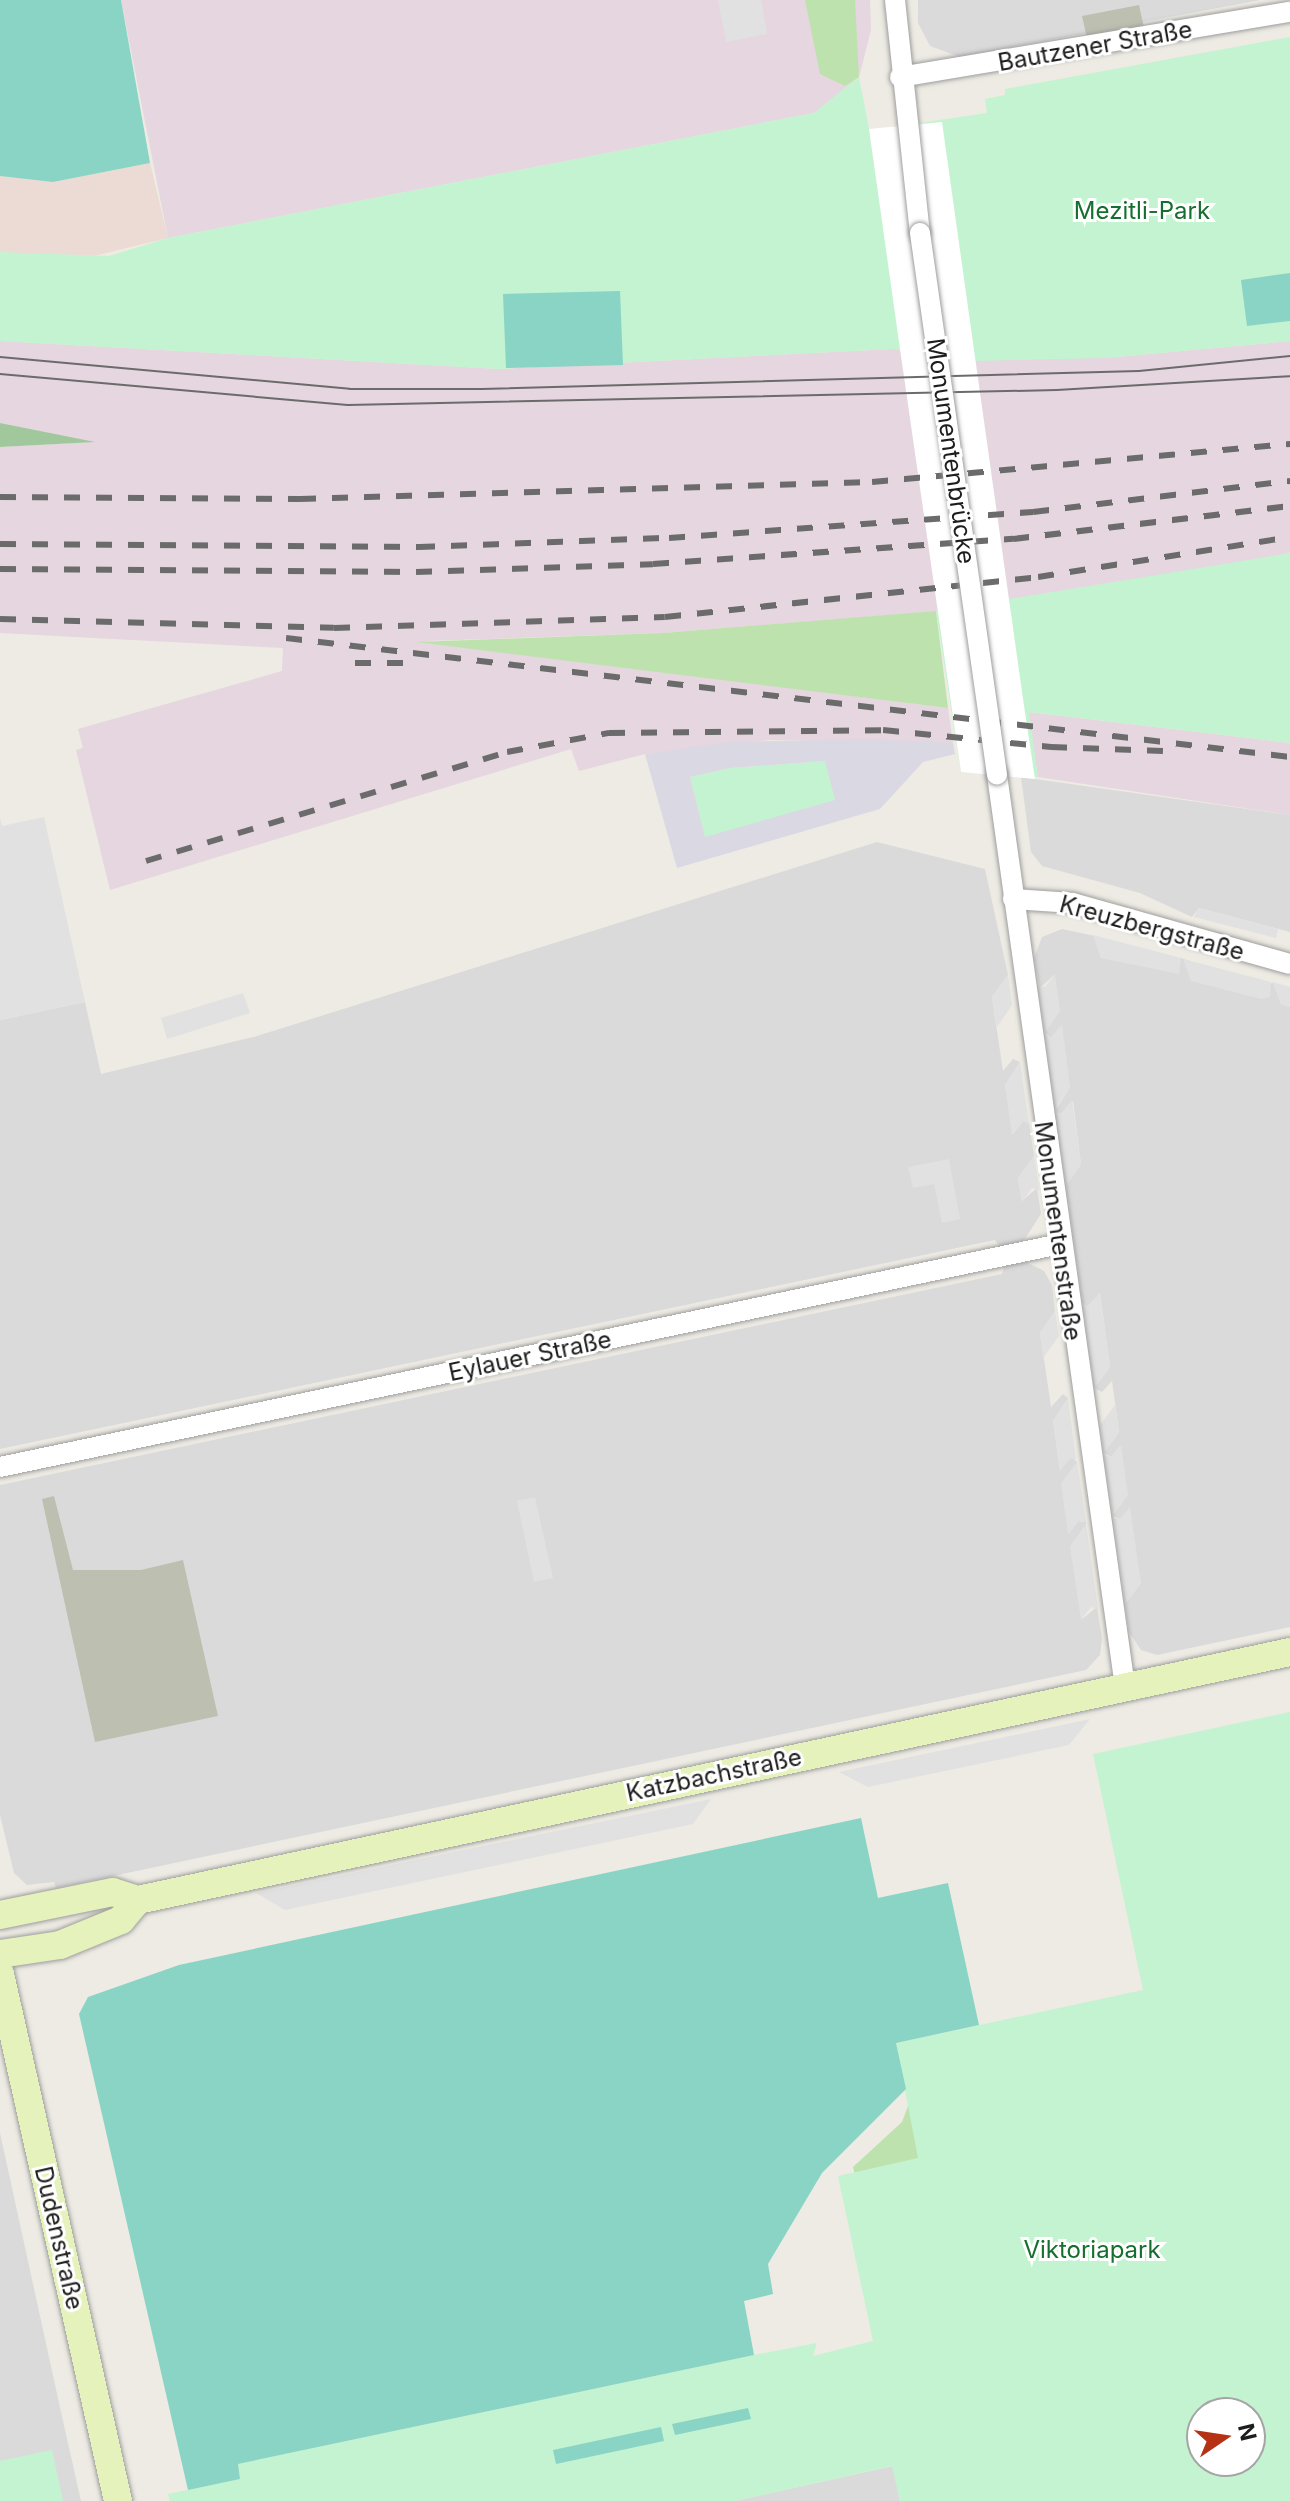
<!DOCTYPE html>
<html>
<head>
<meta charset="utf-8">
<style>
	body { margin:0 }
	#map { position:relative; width:1290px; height:2501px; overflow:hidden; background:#edebe3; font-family:Inter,sans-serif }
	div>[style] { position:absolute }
	.residential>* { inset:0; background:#dbdada }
	.commercial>* { inset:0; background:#ecdad4 }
	.industrial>* { inset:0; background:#e5d6df }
	.construction>* { inset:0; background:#bdc0b0 }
	.grass>* { inset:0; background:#bee2ae }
	.forest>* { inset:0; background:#a1c89c }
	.park>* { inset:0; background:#c4f3d1 }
	.pitch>* { inset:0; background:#89d4c5 }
	.parking>* { inset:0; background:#e1e1e1 }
	.plaza>* { inset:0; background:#dad8e2 }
	.pier>* { inset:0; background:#fff }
	.roads { filter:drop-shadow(0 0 2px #9e9e9e) drop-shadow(0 0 2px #9e9e9e) }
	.minor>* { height:20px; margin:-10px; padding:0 10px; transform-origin:10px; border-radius:10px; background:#fff }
	.secondary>* { height:28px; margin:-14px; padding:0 14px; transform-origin:14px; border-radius:14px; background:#e5f2bc }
	.tram>* { height:2px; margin:-1px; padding:0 1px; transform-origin:1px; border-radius:1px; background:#6b6b6b }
	.rail>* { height:6px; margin-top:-3px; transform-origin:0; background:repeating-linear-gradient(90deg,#6b6b6b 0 16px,transparent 0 32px) }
	.bridges { filter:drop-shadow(0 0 2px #9e9e9e) drop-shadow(0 0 2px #9e9e9e) }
	.minor-bridge>* { height:20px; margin:-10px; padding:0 10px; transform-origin:10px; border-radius:10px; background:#fff }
	span { translate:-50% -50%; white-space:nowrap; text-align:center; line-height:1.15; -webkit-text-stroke:6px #fff; paint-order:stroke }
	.street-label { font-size:24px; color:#1d1d1d }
	.park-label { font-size:24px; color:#166f2e }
	.north { position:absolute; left:1186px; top:2397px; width:80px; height:80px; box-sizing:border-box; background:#fff; border:2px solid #a5a5a5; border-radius:50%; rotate:77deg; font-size:22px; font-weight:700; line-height:32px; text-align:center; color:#1d1d1d }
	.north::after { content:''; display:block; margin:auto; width:28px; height:36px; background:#b53314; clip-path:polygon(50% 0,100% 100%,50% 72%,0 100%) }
</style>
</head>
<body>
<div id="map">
	<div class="residential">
		<div style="clip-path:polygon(918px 0,1260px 0,960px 57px,930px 46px,918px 23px)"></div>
		<div style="clip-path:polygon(1021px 777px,1290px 815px,1290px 932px,1199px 908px,1192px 917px,1140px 893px,1042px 866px,1031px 852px)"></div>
		<div style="clip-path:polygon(877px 842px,985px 869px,1008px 975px,992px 997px,1003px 1071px,1013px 1059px,1020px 1062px,1005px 1085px,1013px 1134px,1023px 1121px,1029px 1122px,1034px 1156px,1018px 1178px,1022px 1201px,1037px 1188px,1041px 1214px,1024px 1240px,1000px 1247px,995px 1240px,0 1449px,0 1020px,85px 1002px,101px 1074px,257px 1036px)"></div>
		<div style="clip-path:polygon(1062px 929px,1095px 936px,1101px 958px,1177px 962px,1181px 958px,1267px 987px,1273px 982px,1281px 1004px,1290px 1007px,1290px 1627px,1157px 1655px,1141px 1650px,1129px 1632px,1125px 1604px,1141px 1583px,1120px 1519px,1113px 1516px,1120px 1446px,1111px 1457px,1104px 1453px,1119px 1432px,1112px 1381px,1102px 1392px,1094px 1388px,1110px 1367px,1100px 1293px,1088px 1306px,1083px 1304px,1066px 1185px,1081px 1164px,1073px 1101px,1061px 1114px,1055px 1111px,1070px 1087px,1051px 1038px,1045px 1033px,1054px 975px,1040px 988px,1034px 958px,1042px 937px)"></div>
		<div style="clip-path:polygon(1026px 1262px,1044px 1271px,1052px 1285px,1055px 1311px,1040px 1333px,1045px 1366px,1051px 1407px,1063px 1394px,1068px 1398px,1053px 1421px,1060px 1470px,1071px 1457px,1077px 1462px,1069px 1533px,1078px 1521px,1086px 1522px,1082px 1619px,1097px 1607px,1102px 1639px,1100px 1655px,1086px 1670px,56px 1888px,54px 1882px,27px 1885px,14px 1873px,0 1815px,0 1485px,1002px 1274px,1005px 1265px)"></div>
		<div style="clip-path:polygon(0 2133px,61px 2412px,81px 2501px,0 2501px)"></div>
		<div style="clip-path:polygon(893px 2466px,900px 2501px,735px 2501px)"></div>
	</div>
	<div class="commercial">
		<div style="clip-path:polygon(150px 163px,168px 238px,81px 259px,0 252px,0 176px,53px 182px)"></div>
	</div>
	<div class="industrial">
		<div style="clip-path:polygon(121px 0,870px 0,871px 30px,859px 77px,814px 113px,168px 238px)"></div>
		<div style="clip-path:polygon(0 341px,499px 369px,892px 349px,1105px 358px,1290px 341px,1290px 553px,1011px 603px,929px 612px,663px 633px,425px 641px,948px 708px,953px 743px,768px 740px,645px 754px,579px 771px,571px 749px,110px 890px,76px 750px,83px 748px,78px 729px,282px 671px,283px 648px,0 633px,0 447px,91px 442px,0 423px)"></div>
		<div style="clip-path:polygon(1028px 712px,1290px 743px,1290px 815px,1038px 777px)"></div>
	</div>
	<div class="construction">
		<div style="clip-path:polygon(1139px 5px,1144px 28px,1087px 38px,1082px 16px)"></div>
		<div style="clip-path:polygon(54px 1496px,73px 1570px,141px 1570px,183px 1560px,218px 1716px,95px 1742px,42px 1499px)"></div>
	</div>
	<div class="grass">
		<div style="clip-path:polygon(805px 0,855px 0,859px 77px,845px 86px,820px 74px)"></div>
		<div style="clip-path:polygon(936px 611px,948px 708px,416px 642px,663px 633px)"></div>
		<div style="clip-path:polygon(937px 2087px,918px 2164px,856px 2179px,853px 2167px,902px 2122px,910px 2101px)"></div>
	</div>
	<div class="forest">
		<div style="clip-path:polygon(0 423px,95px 442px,0 447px)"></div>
	</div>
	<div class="park">
		<div style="clip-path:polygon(1290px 37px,1290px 341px,1105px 358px,975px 361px,892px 349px,499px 369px,0 341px,0 252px,109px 256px,168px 238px,814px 113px,859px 77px,869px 129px,879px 129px,987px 113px,985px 99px,1005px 95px,1005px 89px)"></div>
		<div style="clip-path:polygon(1290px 553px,1290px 743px,1029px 712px,1038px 777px,961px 772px,936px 611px)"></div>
		<div style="clip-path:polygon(826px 761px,836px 800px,705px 838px,690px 777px,730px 768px)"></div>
		<div style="clip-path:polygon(evenodd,1290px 1712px,1290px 2501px,900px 2501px,892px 2466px,735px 2501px,170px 2501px,168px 2494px,240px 2479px,238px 2464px,754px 2355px,817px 2343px,813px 2356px,873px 2341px,838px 2176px,918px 2158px,896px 2043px,1143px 1990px,1093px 1754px,1290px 1712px,1202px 2413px,1250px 2413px,1250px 2461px,1202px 2461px,1202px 2413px)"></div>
		<div style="clip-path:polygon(52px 2450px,63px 2501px,0 2501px,0 2461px)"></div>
	</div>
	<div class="pitch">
		<div style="clip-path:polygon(0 0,121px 0,150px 163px,53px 182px,0 176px)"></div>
		<div style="clip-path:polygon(1290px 273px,1290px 321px,1247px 326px,1241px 280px)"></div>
		<div style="clip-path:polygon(620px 291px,623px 365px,506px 368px,503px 294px)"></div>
		<div style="clip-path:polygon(861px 1818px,878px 1898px,948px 1883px,979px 2025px,896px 2043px,906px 2089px,822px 2173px,768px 2264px,773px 2294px,744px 2301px,754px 2355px,238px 2464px,240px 2479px,188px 2490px,79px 2014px,88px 1997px,179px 1965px)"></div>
		<div style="clip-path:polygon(748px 2408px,751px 2419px,675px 2435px,672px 2424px)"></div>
		<div style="clip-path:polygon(661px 2427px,664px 2441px,556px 2464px,553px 2450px)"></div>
	</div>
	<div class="parking">
		<div style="clip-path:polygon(718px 0,761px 0,767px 34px,726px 42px)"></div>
		<div style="clip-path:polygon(44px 817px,85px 1002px,0 1020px,0 818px,2px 826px)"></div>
		<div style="clip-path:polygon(1198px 908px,1278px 929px,1276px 938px,1194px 917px)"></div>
		<div style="clip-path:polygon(1093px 935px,1181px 958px,1179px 974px,1101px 958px)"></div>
		<div style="clip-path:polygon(1183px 959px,1271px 982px,1270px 997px,1261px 999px,1191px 981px)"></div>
		<div style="clip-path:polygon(1055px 974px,1060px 1011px,1045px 1033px,1037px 985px,1045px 987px)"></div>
		<div style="clip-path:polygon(1008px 975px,1012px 1005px,997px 1027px,992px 997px)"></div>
		<div style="clip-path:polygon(1273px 982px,1290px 987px,1290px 1007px,1281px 1004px)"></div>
		<div style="clip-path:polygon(243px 993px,250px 1013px,167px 1039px,161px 1018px)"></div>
		<div style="clip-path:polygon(1062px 1024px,1070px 1087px,1055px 1109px,1045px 1035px,1051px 1038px)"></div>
		<div style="clip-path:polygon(1020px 1062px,1029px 1124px,1023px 1121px,1012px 1135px,1005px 1085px)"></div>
		<div style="clip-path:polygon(1072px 1100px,1081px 1164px,1066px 1185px,1055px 1111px,1061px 1114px)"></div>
		<div style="clip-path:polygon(1034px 1156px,1039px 1190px,1032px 1188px,1022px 1202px,1018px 1178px)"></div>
		<div style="clip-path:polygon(949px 1159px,960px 1219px,942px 1223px,934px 1184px,913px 1188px,908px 1167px)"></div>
		<div style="clip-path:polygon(1100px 1293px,1110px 1367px,1094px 1388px,1083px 1304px,1088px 1306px)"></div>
		<div style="clip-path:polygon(1055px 1311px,1059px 1336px,1043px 1358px,1040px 1333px)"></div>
		<div style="clip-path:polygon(1068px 1398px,1076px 1460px,1070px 1458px,1060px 1471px,1053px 1421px)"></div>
		<div style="clip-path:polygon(1115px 1405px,1119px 1432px,1104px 1453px,1100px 1425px)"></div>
		<div style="clip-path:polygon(1121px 1445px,1128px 1495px,1113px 1516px,1104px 1455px,1111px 1457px)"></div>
		<div style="clip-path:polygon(1077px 1462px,1086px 1522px,1079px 1521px,1068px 1534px,1061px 1483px)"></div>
		<div style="clip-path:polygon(535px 1497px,553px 1578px,534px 1582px,517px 1501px)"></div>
		<div style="clip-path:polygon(1130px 1507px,1141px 1583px,1125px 1604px,1113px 1518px,1120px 1519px)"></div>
		<div style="clip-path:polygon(1086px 1524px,1098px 1609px,1091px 1607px,1081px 1620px,1070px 1546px)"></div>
		<div style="clip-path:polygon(1090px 1719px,1069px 1745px,868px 1787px,839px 1772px)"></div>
		<div style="clip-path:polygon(711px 1799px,693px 1824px,285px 1910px,256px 1893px)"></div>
	</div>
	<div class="plaza">
		<div style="clip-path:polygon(evenodd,868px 739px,953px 743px,955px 754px,923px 762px,880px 809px,677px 868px,645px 754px,730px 742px,868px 739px,825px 761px,835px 800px,705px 837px,690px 777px,730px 768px,825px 761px)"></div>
	</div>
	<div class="pier">
		<div style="clip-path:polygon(942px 122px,1023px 699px,1035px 779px,961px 772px,900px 349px,869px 129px)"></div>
	</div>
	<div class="roads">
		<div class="minor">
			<div style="left:895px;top:0;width:234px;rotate:83.9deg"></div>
			<div style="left:900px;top:77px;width:395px;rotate:-9.5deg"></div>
			<div style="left:997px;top:775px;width:921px;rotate:82.01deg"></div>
			<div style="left:1013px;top:899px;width:60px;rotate:3.8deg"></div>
			<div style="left:1073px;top:903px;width:225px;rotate:15.7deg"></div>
			<div style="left:0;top:1467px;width:1083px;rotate:-11.88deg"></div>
		</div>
		<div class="secondary">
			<div style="left:0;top:1915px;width:115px;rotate:-11.5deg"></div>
			<div style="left:113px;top:1892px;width:26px;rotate:18deg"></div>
			<div style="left:138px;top:1900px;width:1178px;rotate:-12.15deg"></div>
			<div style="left:0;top:1954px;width:61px;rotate:-8.5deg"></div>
			<div style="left:60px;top:1945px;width:66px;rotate:-22.3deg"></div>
			<div style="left:121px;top:1920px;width:26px;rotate:-50deg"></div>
			<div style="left:0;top:1974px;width:540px;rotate:77.38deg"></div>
		</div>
	</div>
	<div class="tram">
		<div style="left:0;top:357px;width:351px;rotate:5.2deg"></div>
		<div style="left:350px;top:389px;width:132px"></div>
		<div style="left:482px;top:389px;width:657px;rotate:-1.57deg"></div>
		<div style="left:1139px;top:371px;width:152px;rotate:-5.7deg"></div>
		<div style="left:0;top:374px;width:349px;rotate:5.1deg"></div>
		<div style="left:348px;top:405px;width:709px;rotate:-1.21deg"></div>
		<div style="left:1057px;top:390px;width:233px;rotate:-3.4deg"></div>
	</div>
	<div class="rail">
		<div style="left:0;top:497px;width:300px;rotate:0.4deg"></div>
		<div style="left:300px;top:499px;width:572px;rotate:-1.7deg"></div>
		<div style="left:872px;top:482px;width:420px;rotate:-5.2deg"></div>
		<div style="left:0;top:544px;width:419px;rotate:0.4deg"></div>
		<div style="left:419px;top:547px;width:250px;rotate:-2.1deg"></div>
		<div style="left:669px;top:538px;width:365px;rotate:-4.1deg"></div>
		<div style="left:1033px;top:512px;width:259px;rotate:-6.9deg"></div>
		<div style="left:0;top:569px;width:416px;rotate:0.4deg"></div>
		<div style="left:416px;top:572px;width:237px;rotate:-1.9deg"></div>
		<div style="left:653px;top:564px;width:361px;rotate:-4deg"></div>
		<div style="left:1013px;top:539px;width:279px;rotate:-6.8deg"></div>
		<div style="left:0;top:619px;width:334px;rotate:1.5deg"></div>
		<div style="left:334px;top:628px;width:331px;rotate:-1.9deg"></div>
		<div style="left:665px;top:617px;width:375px;rotate:-6.1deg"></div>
		<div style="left:1038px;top:577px;width:255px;rotate:-9deg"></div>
		<div style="left:286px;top:638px;width:1011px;rotate:6.76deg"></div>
		<div style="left:355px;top:663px;width:60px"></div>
		<div style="left:146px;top:861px;width:377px;rotate:-16.8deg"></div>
		<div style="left:507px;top:752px;width:104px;rotate:-10.6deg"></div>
		<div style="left:609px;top:733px;width:274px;rotate:-0.6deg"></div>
		<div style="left:883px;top:730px;width:169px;rotate:5.8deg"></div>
		<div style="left:1051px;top:747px;width:112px;rotate:2deg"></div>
	</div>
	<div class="bridges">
		<div class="minor-bridge">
			<div style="left:920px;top:233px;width:547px;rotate:81.91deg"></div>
		</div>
	</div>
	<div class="street-label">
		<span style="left:1095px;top:46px;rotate:-10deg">Bautzener Straße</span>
		<span style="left:951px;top:451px;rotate:82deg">Monumentenbrücke</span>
		<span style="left:1152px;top:928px;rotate:15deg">Kreuzbergstraße</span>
		<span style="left:1058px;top:1231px;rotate:82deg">Monumentenstraße</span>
		<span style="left:530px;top:1356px;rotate:-12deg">Eylauer Straße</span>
		<span style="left:714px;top:1775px;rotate:-12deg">Katzbachstraße</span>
		<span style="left:59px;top:2238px;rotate:77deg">Dudenstraße</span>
	</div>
	<div class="park-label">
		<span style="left:1142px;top:211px">Mezitli-Park</span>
		<span style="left:1092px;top:2250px">Viktoriapark</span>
	</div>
	<div class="north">N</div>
</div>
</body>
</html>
